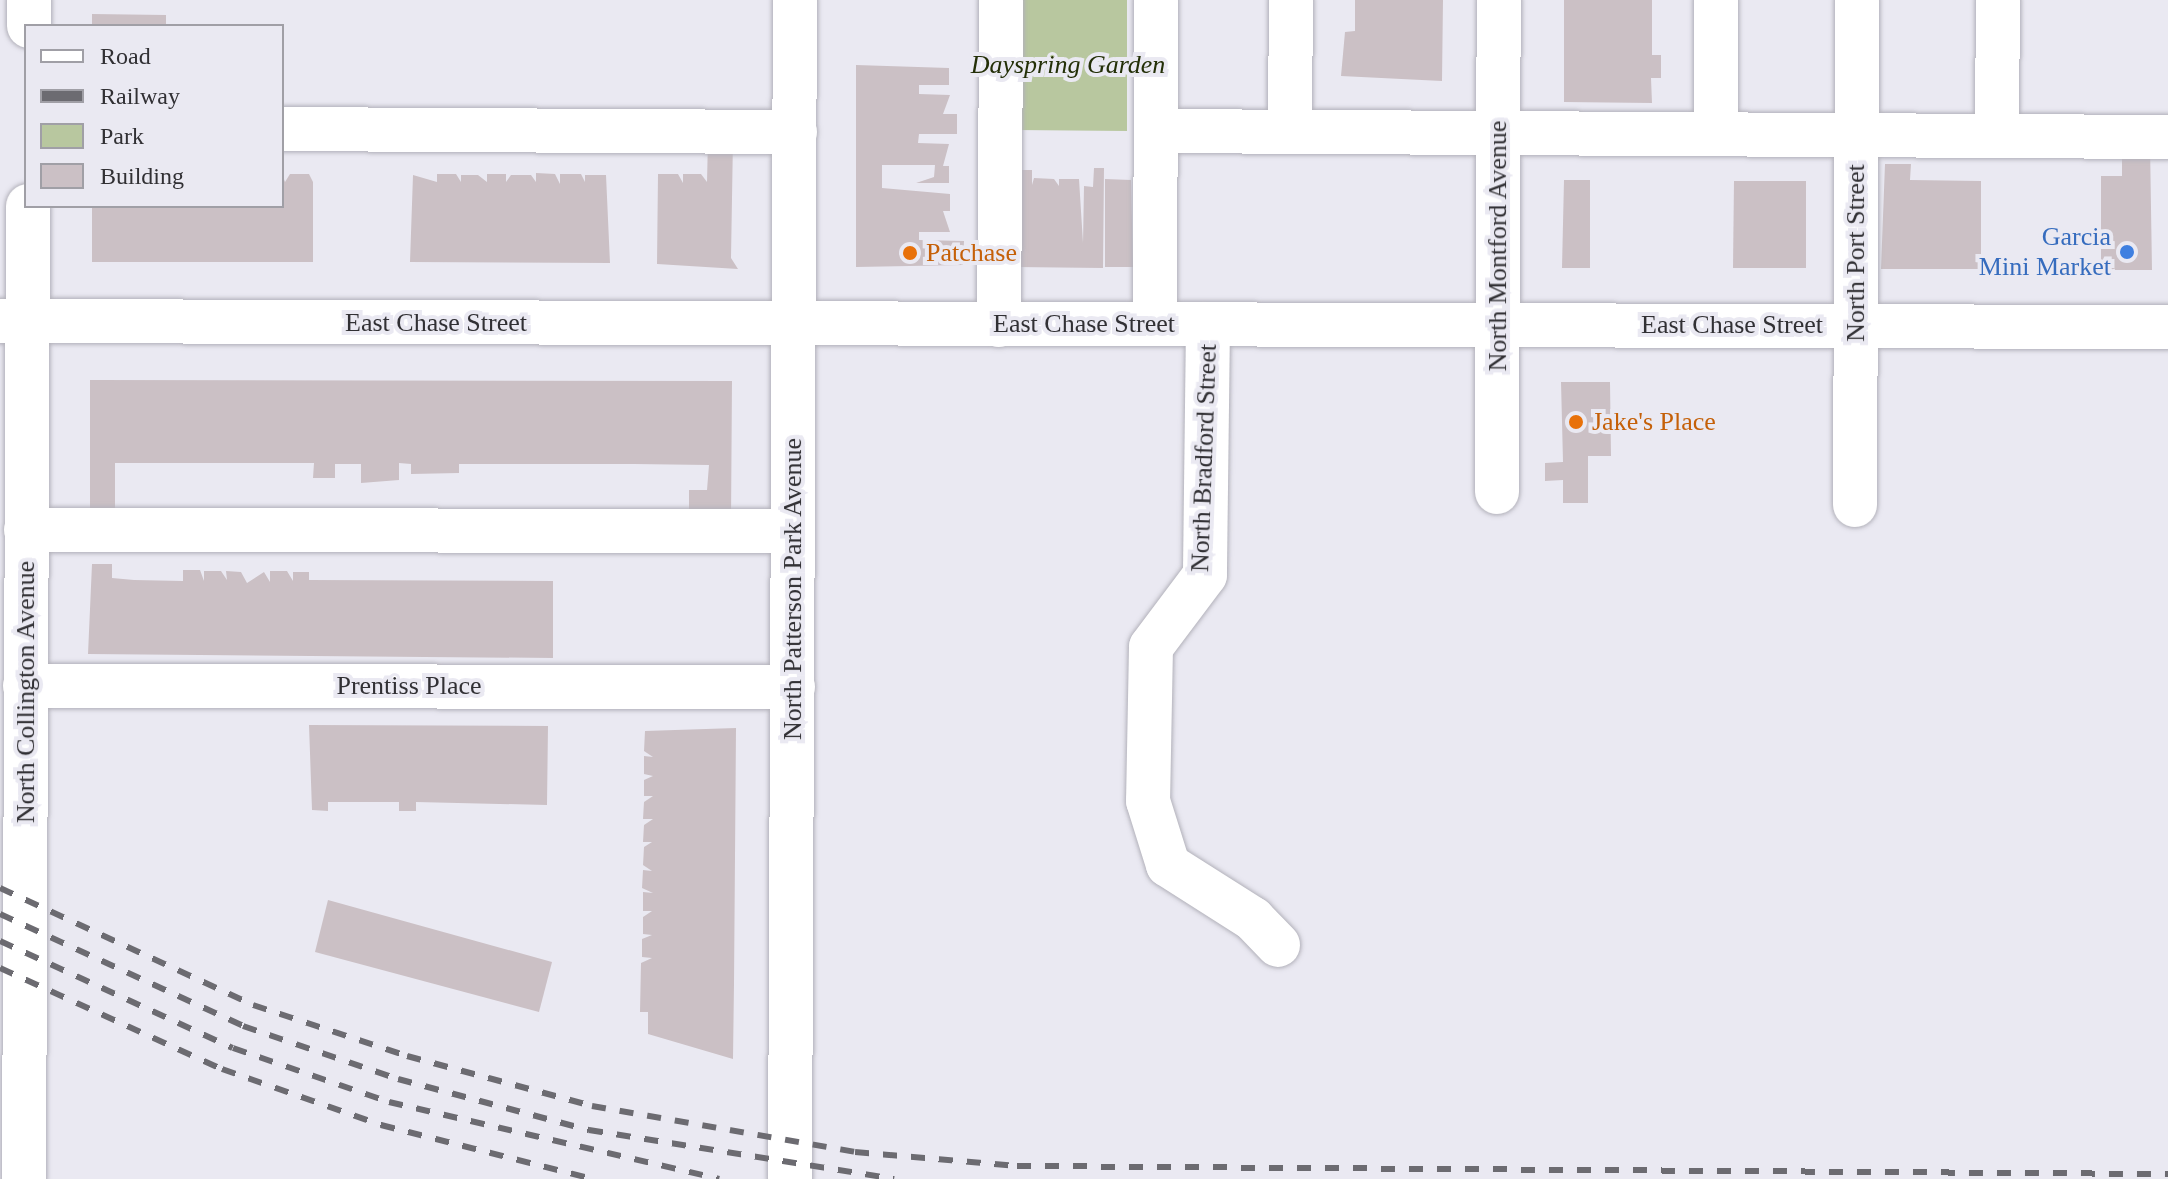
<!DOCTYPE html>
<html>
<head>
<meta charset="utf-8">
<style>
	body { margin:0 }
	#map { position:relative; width:2168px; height:1179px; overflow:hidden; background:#eae9f2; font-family:"Times New Roman",serif }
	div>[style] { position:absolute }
	.green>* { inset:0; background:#b8c79f }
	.building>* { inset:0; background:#cbc0c5 }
	.roads { filter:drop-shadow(0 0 2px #b2b1ba) drop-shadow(0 0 2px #b2b1ba) }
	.minor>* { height:44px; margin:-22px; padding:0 22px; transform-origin:22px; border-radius:22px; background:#fff }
	.rail>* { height:6px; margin-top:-3px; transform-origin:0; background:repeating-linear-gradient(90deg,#6c6b71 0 14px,transparent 0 28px) }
	.dots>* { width:22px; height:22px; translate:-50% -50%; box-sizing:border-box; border:4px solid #eae9f2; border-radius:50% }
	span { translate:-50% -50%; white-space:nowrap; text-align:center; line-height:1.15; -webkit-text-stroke:8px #eae9f2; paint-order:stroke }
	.park-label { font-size:26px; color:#232f07; font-style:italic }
	.shop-label { font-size:26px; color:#366cbe }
	.right { translate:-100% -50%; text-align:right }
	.street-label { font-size:26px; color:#313034 }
	.food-label { font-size:26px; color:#c56008 }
	.left { translate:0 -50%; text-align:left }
	.legend { position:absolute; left:24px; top:24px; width:260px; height:184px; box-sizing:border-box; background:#eae9f2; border:2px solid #a09fa6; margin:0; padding:10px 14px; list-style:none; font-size:24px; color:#313034 }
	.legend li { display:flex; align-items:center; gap:16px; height:40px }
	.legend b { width:40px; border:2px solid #a09fa6 }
</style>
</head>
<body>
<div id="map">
	<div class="green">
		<div style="clip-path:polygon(1010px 0,1127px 0,1127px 131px,1009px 130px)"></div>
	</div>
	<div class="building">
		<div style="clip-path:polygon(1355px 0,1443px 0,1442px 81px,1341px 76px,1345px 32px,1355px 31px)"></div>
		<div style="clip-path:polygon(1564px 0,1652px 0,1652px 55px,1661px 55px,1661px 78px,1651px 78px,1652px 103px,1564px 102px)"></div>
		<div style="clip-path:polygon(92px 14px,166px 15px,166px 26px,92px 26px)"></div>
		<div style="clip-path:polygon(856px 65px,949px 68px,949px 85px,919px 85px,919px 94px,950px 95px,943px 114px,957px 114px,957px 134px,919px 134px,918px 143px,949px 144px,943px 166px,949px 166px,949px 183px,916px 183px,934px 177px,935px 165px,882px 165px,882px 188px,950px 194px,950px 211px,943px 211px,950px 232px,919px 232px,919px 240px,964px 241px,963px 265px,856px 267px)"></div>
		<div style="clip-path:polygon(708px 139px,733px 139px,731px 258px,738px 269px,657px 264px,658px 174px,678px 174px,683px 183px,683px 174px,701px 174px,707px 182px)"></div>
		<div style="clip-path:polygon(2122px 144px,2150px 144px,2152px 270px,2101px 270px,2101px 176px,2122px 176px)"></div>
		<div style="clip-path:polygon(1885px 164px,1911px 164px,1910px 180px,1981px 181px,1981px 269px,1881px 269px)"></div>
		<div style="clip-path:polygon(1094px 168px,1104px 168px,1103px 268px,1005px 267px,1007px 170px,1032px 170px,1032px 185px,1034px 178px,1054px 179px,1059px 186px,1059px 179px,1079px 179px,1083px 243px,1084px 186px,1093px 187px)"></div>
		<div style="clip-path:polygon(536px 173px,555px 174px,560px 184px,560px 174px,581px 174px,585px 182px,585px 175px,606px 175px,610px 263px,410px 262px,413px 175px,437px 182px,437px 174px,456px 174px,461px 182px,461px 175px,478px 175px,487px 182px,487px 174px,506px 174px,506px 182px,511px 175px,531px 175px,536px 182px)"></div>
		<div style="clip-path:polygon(282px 174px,285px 182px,290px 174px,309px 174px,313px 182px,313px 262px,92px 262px,92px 206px,282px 206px)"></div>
		<div style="clip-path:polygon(1105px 179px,1131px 180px,1133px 267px,1105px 267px)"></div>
		<div style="clip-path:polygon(1564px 180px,1590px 180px,1590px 268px,1562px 268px)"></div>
		<div style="clip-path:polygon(1734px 181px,1806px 181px,1806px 268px,1733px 268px)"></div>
		<div style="clip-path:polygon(90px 380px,732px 381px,731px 522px,689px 522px,689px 490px,707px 490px,709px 465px,634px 464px,459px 464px,459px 473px,411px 474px,411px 464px,399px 463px,399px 480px,361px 483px,361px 464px,335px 464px,335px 478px,313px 478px,314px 463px,115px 463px,115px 520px,90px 520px)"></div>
		<div style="clip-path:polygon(1561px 382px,1610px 382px,1611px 456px,1588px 456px,1588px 503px,1563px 503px,1563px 480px,1545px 481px,1545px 463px,1563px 462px)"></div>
		<div style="clip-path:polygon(92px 564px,112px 564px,112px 578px,134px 580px,183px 581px,183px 570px,200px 570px,204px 581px,204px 571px,221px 571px,227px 580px,226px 571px,241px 572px,247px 583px,264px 572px,270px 582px,270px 571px,287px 571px,293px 581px,293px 572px,309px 572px,309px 580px,553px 581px,553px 658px,88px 654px)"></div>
		<div style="clip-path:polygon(309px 725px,548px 726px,547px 805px,416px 802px,416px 811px,399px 811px,399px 802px,328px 802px,328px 811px,312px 810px)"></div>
		<div style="clip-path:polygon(736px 728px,734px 984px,733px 1059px,648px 1034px,648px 1012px,640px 1012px,641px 963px,652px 958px,642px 957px,642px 939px,652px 935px,643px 934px,643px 917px,652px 911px,643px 911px,643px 892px,653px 893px,642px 888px,643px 870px,652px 871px,643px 865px,644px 847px,652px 842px,643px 842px,644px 825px,653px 819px,643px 819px,644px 802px,653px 796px,644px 796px,644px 780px,653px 776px,644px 774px,644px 756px,653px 757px,644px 751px,645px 731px)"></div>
		<div style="clip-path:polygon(328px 900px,552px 962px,539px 1012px,315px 952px)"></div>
	</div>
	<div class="roads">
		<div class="minor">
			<div style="left:29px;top:26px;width:26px;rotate:-90deg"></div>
			<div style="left:282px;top:129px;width:513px;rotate:0.34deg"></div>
			<div style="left:1290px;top:130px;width:130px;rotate:-89.6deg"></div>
			<div style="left:1156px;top:131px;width:1012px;rotate:0.34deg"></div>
			<div style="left:1716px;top:131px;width:131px;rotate:-90deg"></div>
			<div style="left:1997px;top:133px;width:133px;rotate:-89.6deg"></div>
			<div style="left:0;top:321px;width:2168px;rotate:0.16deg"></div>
			<div style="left:1155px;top:324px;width:324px;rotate:-89.8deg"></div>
			<div style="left:1208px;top:324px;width:251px;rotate:90.7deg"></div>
			<div style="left:1205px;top:575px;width:90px;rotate:126.9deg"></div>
			<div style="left:1151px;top:647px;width:154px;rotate:91.1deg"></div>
			<div style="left:1148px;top:801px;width:67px;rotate:72.6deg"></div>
			<div style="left:1168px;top:865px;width:101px;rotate:32.4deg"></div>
			<div style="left:1253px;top:919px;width:36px;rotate:46deg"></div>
			<div style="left:999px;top:325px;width:325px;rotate:-89.6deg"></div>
			<div style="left:1497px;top:492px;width:492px;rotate:-89.8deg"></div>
			<div style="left:1855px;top:505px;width:505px;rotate:-89.77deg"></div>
			<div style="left:26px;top:530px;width:767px;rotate:0.07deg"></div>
			<div style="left:25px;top:686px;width:768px;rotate:0.07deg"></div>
			<div style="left:24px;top:1179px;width:973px;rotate:-89.76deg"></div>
			<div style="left:790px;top:1179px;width:1179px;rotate:-89.76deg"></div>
		</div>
	</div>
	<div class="rail">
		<div style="left:0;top:888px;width:279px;rotate:24.8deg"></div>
		<div style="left:253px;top:1005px;width:162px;rotate:18.3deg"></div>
		<div style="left:407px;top:1056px;width:192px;rotate:15.1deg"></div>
		<div style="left:592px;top:1106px;width:267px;rotate:9.9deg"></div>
		<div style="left:855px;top:1152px;width:163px;rotate:4.9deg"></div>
		<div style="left:1017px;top:1166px;width:1151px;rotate:0.4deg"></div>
		<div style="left:0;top:914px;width:268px;rotate:24.7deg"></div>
		<div style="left:243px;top:1026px;width:164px;rotate:18.9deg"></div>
		<div style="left:398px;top:1079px;width:198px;rotate:15deg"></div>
		<div style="left:589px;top:1130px;width:309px;rotate:9.1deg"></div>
		<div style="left:0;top:941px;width:256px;rotate:24.7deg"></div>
		<div style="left:233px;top:1048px;width:165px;rotate:19.1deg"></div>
		<div style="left:389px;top:1102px;width:339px;rotate:13.1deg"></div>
		<div style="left:0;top:968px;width:244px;rotate:24.5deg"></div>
		<div style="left:222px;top:1069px;width:169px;rotate:19.4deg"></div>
		<div style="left:381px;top:1125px;width:219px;rotate:14.3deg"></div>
	</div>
	<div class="dots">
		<div style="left:2127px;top:252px;background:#3f7fe0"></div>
		<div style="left:910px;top:253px;background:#e8710a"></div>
		<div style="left:1576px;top:422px;background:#e8710a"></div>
	</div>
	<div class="park-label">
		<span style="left:1068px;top:65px">Dayspring Garden</span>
	</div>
	<div class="shop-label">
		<span class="right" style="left:2111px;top:252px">Garcia<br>Mini Market</span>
	</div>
	<div class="street-label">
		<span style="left:1498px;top:246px;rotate:-90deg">North Montford Avenue</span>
		<span style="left:1856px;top:253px;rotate:-90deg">North Port Street</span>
		<span style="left:436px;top:323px">East Chase Street</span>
		<span style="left:1084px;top:324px">East Chase Street</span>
		<span style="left:1732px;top:325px">East Chase Street</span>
		<span style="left:1204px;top:458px;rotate:-88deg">North Bradford Street</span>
		<span style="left:793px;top:589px;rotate:-90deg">North Patterson Park Avenue</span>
		<span style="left:409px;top:686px">Prentiss Place</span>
		<span style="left:26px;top:692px;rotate:-90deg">North Collington Avenue</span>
	</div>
	<div class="food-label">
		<span class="left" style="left:926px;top:253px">Patchase</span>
		<span class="left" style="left:1592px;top:422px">Jake's Place</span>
	</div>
	<ul class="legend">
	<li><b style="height:10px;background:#fff"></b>Road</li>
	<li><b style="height:10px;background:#6c6b71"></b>Railway</li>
	<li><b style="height:22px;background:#b8c79f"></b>Park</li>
	<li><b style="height:22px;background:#cbc0c5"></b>Building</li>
	</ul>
</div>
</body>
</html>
